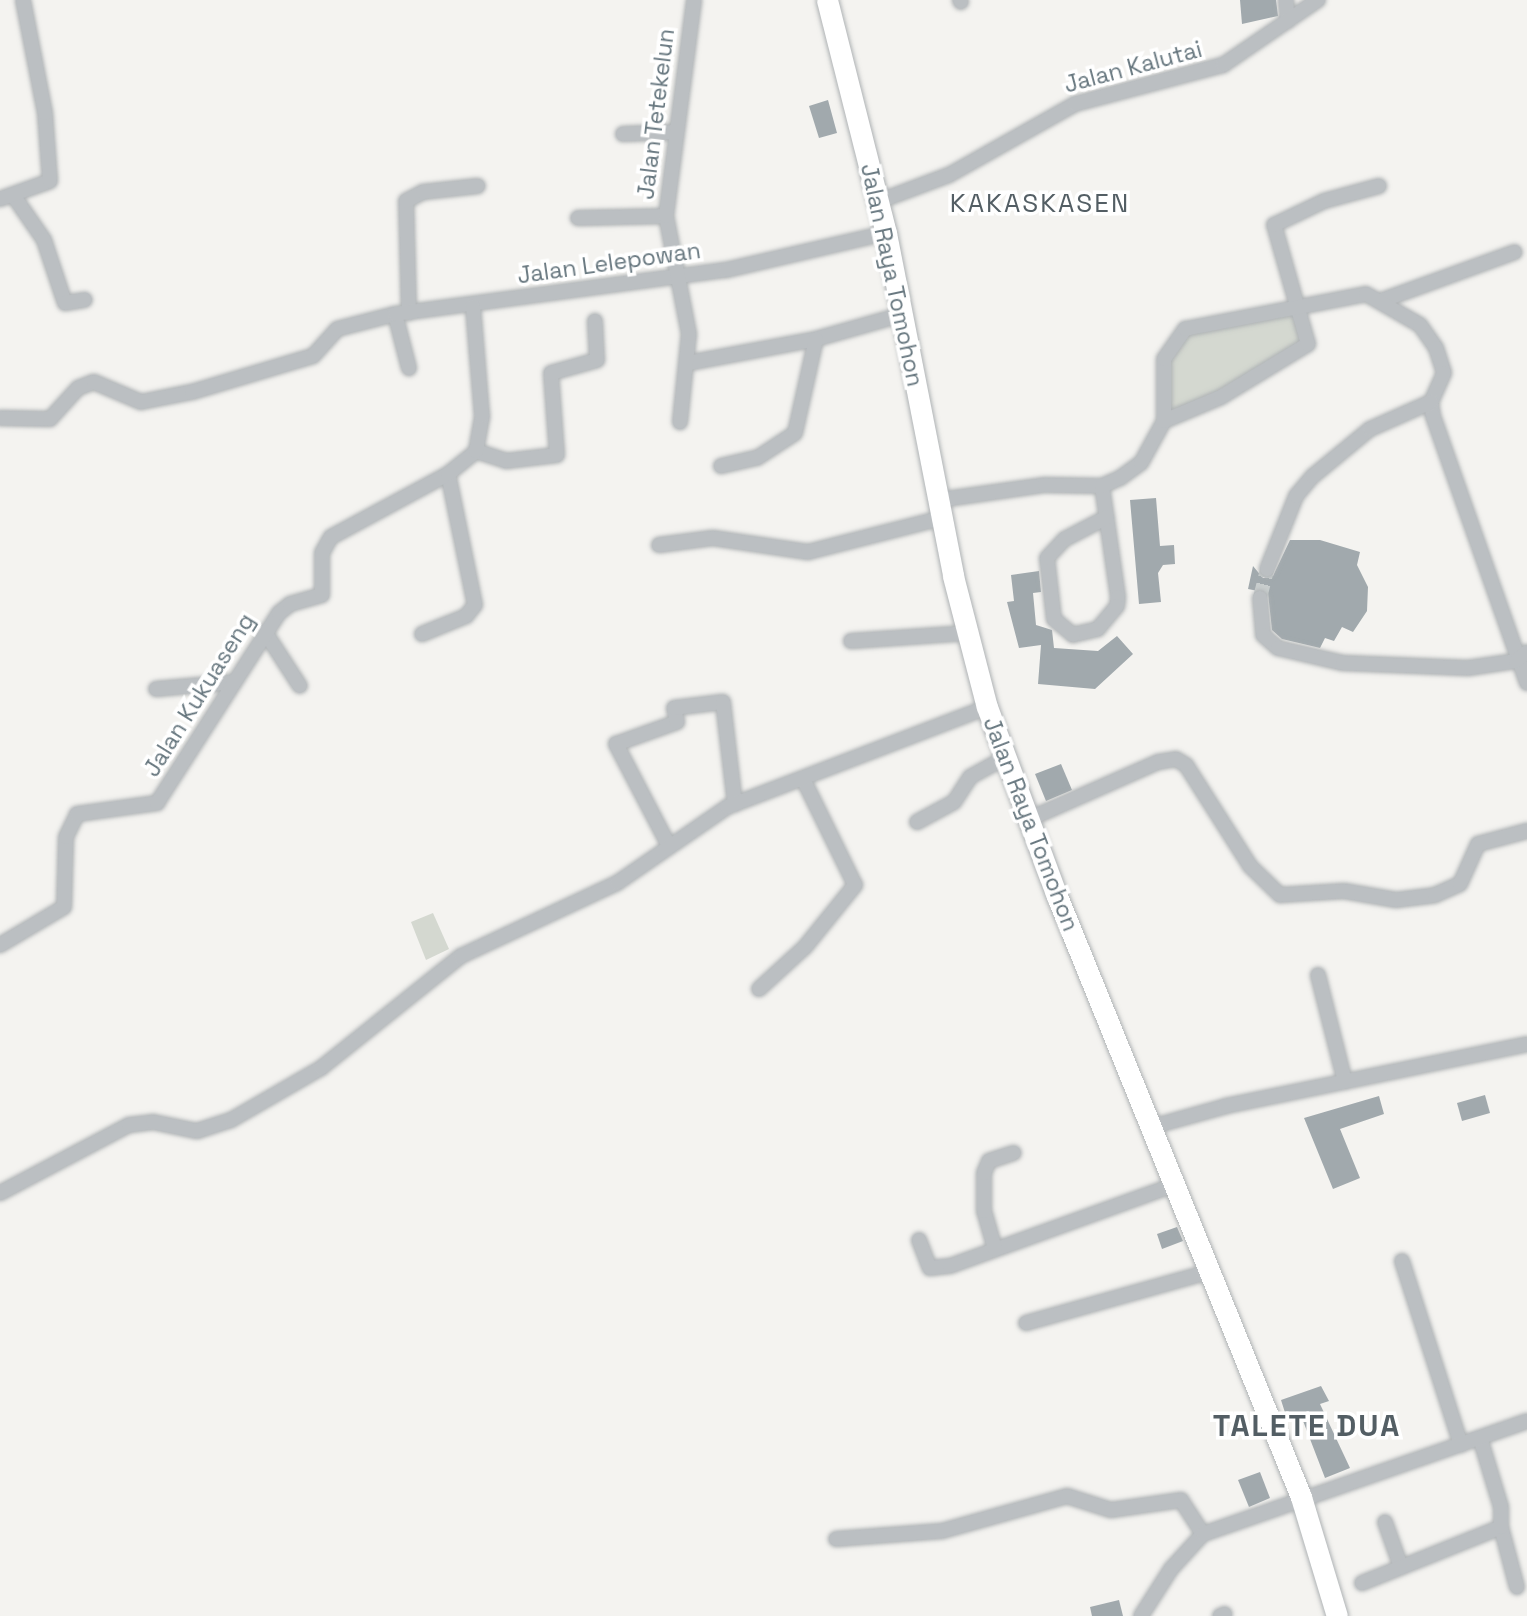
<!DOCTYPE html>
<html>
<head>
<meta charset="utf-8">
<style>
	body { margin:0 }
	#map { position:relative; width:1527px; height:1616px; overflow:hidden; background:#f4f3f0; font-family:"Space Grotesk",sans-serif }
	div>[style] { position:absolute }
	.green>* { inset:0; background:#d4d8d0 }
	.building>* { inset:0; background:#a1a9ad }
	.minor-tunnel>* { height:14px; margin-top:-7px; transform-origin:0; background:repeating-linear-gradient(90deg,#c9cece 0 14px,transparent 0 21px) }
	.roads { filter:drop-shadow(0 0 2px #afb3b5) drop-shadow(0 0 2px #afb3b5) }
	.minor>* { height:14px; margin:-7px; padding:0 7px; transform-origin:7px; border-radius:7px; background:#bbbfc2 }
	.highway>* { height:21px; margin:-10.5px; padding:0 10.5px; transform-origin:10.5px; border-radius:10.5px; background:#fff }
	span { translate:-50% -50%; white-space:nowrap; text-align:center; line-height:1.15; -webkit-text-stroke:7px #fff; paint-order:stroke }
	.street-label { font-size:23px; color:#66767e }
	.quarter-label { font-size:26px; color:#535e64; letter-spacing:2px }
	.district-label { font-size:30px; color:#535e64; font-weight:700; letter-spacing:2px }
</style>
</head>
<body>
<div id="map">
	<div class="green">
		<div style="clip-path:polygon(1297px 304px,1308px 344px,1164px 421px,1163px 367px,1175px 337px)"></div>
		<div style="clip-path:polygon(433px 913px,449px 949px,426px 960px,411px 922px)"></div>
	</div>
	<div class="building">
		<div style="clip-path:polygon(1240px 0,1276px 0,1278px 16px,1242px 24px)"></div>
		<div style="clip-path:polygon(828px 100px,837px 133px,819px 138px,809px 106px)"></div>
		<div style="clip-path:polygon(1156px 498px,1160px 546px,1174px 545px,1175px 564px,1163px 565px,1158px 573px,1161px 602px,1139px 604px,1130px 500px)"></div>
		<div style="clip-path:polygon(1290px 540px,1320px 540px,1360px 552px,1357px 565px,1368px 587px,1367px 611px,1353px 632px,1342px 627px,1334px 641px,1325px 638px,1320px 648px,1282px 639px,1272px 630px,1268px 593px,1248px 589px,1253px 566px,1263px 578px,1273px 576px)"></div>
		<div style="clip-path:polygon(1039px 571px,1041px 592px,1033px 593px,1036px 625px,1052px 630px,1054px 648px,1098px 651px,1117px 636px,1133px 654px,1095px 689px,1038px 684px,1041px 645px,1019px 648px,1007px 602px,1014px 601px,1011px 575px)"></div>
		<div style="clip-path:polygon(1061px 764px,1072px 790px,1046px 801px,1035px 774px)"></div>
		<div style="clip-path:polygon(1485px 1095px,1490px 1113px,1462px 1121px,1457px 1103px)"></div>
		<div style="clip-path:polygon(1379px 1096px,1384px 1114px,1340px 1129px,1360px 1178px,1333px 1189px,1304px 1118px)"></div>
		<div style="clip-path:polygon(1177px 1227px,1183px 1241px,1162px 1249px,1157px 1234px)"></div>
		<div style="clip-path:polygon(1321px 1386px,1329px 1401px,1320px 1404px,1350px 1468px,1325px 1478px,1300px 1413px,1287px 1419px,1281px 1400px)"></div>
		<div style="clip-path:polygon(1260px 1472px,1270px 1498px,1249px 1507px,1238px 1480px)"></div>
		<div style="clip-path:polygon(1119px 1600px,1123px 1616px,1092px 1616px,1090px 1607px)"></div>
	</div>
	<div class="minor-tunnel">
		<div style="left:1260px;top:598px;width:30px;rotate:-76deg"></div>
	</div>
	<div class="roads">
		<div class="minor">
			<div style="left:960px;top:0;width:2px;rotate:63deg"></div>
			<div style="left:1286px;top:0;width:21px;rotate:85deg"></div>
			<div style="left:623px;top:134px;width:51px;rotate:-2.2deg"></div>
			<div style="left:13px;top:195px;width:55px;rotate:55.4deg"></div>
			<div style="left:44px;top:240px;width:66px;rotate:71.6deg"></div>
			<div style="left:65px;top:303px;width:20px;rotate:-9deg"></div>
			<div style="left:0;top:199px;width:53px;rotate:-19.8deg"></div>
			<div style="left:50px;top:181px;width:68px;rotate:-94.2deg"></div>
			<div style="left:45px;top:113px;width:115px;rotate:-101deg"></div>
			<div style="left:877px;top:202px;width:77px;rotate:-20.6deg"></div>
			<div style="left:949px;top:175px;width:145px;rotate:-29.4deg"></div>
			<div style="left:1075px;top:104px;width:153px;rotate:-14.8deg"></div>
			<div style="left:1223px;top:65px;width:115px;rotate:-34.4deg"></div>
			<div style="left:578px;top:218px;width:88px;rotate:-1.3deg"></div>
			<div style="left:1383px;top:300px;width:140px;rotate:-20deg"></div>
			<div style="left:409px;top:313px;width:112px;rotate:-91.5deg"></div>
			<div style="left:406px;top:201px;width:19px;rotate:-28deg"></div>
			<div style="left:423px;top:192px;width:55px;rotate:-6.2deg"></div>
			<div style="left:395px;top:314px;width:56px;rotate:75.5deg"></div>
			<div style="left:688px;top:363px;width:130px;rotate:-10.6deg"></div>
			<div style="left:816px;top:339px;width:88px;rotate:-15.8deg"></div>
			<div style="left:0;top:418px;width:50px;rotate:1.1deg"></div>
			<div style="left:50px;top:419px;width:42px;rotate:-47.9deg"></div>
			<div style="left:78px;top:388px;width:17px;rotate:-21deg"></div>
			<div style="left:94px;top:382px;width:51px;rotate:23.1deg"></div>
			<div style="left:141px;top:402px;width:52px;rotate:-11.1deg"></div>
			<div style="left:192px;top:392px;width:126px;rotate:-16.6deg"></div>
			<div style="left:313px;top:356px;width:36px;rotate:-48deg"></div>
			<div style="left:337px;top:329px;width:60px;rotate:-14.5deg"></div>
			<div style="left:395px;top:314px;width:334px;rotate:-7.6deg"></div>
			<div style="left:726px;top:270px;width:164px;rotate:-13deg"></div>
			<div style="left:1164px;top:421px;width:62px;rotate:-22.8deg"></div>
			<div style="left:1221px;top:397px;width:102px;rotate:-31.3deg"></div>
			<div style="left:1308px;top:344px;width:124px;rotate:-105.9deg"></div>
			<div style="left:1274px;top:225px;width:55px;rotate:-25.6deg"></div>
			<div style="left:1324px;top:201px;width:57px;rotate:-15.3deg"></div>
			<div style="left:680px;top:422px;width:88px;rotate:-84.2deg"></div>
			<div style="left:689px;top:334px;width:120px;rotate:-101deg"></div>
			<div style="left:666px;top:216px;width:218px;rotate:-82.6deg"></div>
			<div style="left:476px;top:451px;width:32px;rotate:18deg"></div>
			<div style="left:506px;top:461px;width:51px;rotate:-6.7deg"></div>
			<div style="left:557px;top:455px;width:82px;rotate:-94.2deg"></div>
			<div style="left:551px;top:373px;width:48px;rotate:-15.8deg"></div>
			<div style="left:597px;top:360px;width:39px;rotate:-93deg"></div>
			<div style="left:721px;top:466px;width:37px;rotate:-13deg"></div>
			<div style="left:757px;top:458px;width:45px;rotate:-33.3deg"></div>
			<div style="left:795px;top:433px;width:96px;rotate:-77.4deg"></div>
			<div style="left:1102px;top:486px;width:112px;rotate:81.8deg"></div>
			<div style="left:1118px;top:597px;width:9px;rotate:96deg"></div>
			<div style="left:1117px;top:606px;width:30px;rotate:130deg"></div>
			<div style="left:1098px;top:629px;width:26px;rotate:167deg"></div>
			<div style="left:1073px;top:635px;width:25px;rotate:-140deg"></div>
			<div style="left:1054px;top:619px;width:61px;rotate:-96.5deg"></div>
			<div style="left:1047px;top:558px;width:26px;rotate:-47deg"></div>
			<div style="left:1065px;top:539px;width:47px;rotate:-27.6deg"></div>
			<div style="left:939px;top:500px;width:107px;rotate:-8.1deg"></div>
			<div style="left:1045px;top:485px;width:57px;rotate:1deg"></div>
			<div style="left:1102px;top:486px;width:20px;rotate:-24deg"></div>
			<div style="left:1120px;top:478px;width:26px;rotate:-36deg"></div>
			<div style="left:1141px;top:463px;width:48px;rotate:-61.3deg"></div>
			<div style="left:1164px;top:421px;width:62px;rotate:-90deg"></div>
			<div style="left:1164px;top:359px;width:37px;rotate:-55deg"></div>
			<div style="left:1185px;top:329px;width:184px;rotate:-10.9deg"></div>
			<div style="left:1366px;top:294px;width:62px;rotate:29.9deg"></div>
			<div style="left:1420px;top:325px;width:28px;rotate:55deg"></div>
			<div style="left:1436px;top:348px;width:26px;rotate:72deg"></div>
			<div style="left:1444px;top:373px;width:32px;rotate:114deg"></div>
			<div style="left:1431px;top:402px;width:14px;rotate:82deg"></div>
			<div style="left:1433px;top:416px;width:283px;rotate:70.6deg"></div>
			<div style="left:659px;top:545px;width:54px;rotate:-7.4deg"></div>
			<div style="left:713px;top:538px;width:96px;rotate:8.4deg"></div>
			<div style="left:808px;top:552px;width:137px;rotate:-14.3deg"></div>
			<div style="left:1267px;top:569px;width:79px;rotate:-68.3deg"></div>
			<div style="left:1296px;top:496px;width:26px;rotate:-50deg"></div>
			<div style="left:1313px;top:476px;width:74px;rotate:-39.5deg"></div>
			<div style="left:1370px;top:429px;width:67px;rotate:-23.9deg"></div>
			<div style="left:1260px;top:598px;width:37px;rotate:85deg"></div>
			<div style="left:1263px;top:635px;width:20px;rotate:41deg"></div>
			<div style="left:1278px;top:648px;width:67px;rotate:13deg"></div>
			<div style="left:1343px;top:663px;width:125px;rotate:2.3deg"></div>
			<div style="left:1468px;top:668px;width:49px;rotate:-8.3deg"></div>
			<div style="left:1516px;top:661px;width:14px;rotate:-39deg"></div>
			<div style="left:265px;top:632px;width:64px;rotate:57.1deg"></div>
			<div style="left:422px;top:634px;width:48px;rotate:-22.2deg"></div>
			<div style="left:466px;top:616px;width:14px;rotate:-51deg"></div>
			<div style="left:475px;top:605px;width:134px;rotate:-101.6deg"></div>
			<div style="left:851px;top:641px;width:117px;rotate:-3.9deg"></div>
			<div style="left:156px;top:689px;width:78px;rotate:-5.1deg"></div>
			<div style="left:1027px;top:820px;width:143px;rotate:-23.9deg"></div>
			<div style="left:1158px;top:762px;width:18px;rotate:-9deg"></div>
			<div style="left:1176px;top:759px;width:12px;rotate:31deg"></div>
			<div style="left:1186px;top:765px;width:120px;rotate:57.6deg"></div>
			<div style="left:1250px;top:866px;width:42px;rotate:44deg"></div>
			<div style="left:1280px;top:895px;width:64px;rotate:-3.6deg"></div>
			<div style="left:1344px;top:891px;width:53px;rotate:9.8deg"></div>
			<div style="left:1396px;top:900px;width:39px;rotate:-7deg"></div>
			<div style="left:1435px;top:895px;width:27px;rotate:-24deg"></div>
			<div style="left:1460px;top:884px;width:44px;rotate:-65.8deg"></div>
			<div style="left:1478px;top:844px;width:51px;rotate:-14.9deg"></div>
			<div style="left:917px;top:822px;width:42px;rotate:-28.4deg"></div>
			<div style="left:954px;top:802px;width:30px;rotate:-57deg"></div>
			<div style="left:970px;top:777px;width:38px;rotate:-29deg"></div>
			<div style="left:668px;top:844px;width:113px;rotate:-117.5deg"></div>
			<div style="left:616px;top:744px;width:65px;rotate:-19.8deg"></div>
			<div style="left:677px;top:722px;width:14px;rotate:-102deg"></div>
			<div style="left:674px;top:708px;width:49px;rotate:-7deg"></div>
			<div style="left:723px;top:702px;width:103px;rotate:83.3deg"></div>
			<div style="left:0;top:945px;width:74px;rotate:-30.7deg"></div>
			<div style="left:64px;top:907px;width:70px;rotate:-88.4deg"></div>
			<div style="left:66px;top:837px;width:25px;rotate:-64deg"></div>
			<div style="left:77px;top:814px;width:81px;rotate:-7.8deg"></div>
			<div style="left:157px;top:803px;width:226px;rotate:-57.3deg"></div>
			<div style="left:279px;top:613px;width:14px;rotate:-39deg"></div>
			<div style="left:290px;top:604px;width:33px;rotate:-16deg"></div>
			<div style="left:322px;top:595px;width:42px;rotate:-90deg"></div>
			<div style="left:322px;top:553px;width:18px;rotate:-61deg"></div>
			<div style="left:331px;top:537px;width:133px;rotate:-28.3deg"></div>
			<div style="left:448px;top:474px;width:36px;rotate:-39deg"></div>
			<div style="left:476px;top:451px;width:36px;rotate:-80deg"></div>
			<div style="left:482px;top:416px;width:110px;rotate:-94.7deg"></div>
			<div style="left:1318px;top:975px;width:110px;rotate:75.8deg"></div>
			<div style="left:759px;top:989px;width:62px;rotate:-42.4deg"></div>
			<div style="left:805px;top:947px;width:80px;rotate:-51.1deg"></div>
			<div style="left:855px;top:885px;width:118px;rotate:-116.1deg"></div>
			<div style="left:1151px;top:1127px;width:78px;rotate:-15.6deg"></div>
			<div style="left:1226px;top:1106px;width:307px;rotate:-11.6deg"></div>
			<div style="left:0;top:1193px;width:146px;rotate:-27.8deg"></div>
			<div style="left:129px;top:1125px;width:24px;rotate:-7deg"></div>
			<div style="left:153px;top:1122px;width:45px;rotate:11.6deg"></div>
			<div style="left:197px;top:1131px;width:36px;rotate:-18deg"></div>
			<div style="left:231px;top:1120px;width:104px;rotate:-30deg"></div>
			<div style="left:321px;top:1068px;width:179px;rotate:-38.7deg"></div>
			<div style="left:461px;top:956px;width:172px;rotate:-25.1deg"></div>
			<div style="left:617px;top:883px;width:134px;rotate:-34.6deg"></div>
			<div style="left:727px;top:807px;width:279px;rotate:-21deg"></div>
			<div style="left:919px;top:1240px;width:30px;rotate:69deg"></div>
			<div style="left:930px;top:1268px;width:20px;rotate:-6deg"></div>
			<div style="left:950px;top:1266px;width:241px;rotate:-19.9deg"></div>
			<div style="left:995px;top:1249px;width:40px;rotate:-106deg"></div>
			<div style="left:984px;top:1211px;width:38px;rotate:-90deg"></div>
			<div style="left:984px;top:1173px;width:13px;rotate:-67deg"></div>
			<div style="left:989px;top:1161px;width:26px;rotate:-18deg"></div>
			<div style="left:1402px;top:1261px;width:193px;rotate:72.2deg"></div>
			<div style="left:1026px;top:1323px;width:193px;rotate:-15.6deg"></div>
			<div style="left:1385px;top:1522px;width:48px;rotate:70.4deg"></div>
			<div style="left:1501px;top:1527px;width:62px;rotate:75.1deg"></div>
			<div style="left:836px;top:1539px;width:106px;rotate:-4.3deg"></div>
			<div style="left:942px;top:1531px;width:130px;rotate:-15.6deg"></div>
			<div style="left:1067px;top:1496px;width:46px;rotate:17.7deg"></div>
			<div style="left:1111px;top:1510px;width:71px;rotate:-8.1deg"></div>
			<div style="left:1181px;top:1500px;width:40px;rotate:57.1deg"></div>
			<div style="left:1362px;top:1583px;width:150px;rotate:-21.9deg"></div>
			<div style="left:1501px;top:1527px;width:20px;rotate:-90deg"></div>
			<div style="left:1501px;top:1507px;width:72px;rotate:-106.9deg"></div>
			<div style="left:1141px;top:1616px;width:56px;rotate:-57.4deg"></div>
			<div style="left:1171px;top:1569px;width:47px;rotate:-47.6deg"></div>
			<div style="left:1203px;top:1534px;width:343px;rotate:-19.2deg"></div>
			<div style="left:1220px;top:1616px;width:5px;rotate:-22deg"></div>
		</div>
		<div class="highway">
			<div style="left:827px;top:0;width:240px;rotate:75.8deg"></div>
			<div style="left:886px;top:233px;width:349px;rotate:78.9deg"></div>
			<div style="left:953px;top:576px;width:135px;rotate:75.5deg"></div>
			<div style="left:987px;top:707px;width:202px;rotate:69.7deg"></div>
			<div style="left:1057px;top:896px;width:649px;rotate:67.9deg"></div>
			<div style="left:1301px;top:1497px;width:124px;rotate:73.2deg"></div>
		</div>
	</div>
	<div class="street-label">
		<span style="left:1133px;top:67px;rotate:-15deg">Jalan Kalutai</span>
		<span style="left:656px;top:114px;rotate:-83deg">Jalan Tetekelun</span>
		<span style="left:609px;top:263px;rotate:-8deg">Jalan Lelepowan</span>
		<span style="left:892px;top:275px;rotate:78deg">Jalan Raya Tomohon</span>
		<span style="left:199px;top:695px;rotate:-58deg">Jalan Kukuaseng</span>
		<span style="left:1031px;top:824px;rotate:69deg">Jalan Raya Tomohon</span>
	</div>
	<div class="quarter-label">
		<span style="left:1040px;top:204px">KAKASKASEN</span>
	</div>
	<div class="district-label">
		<span style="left:1307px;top:1426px">TALETE DUA</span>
	</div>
</div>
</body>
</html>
